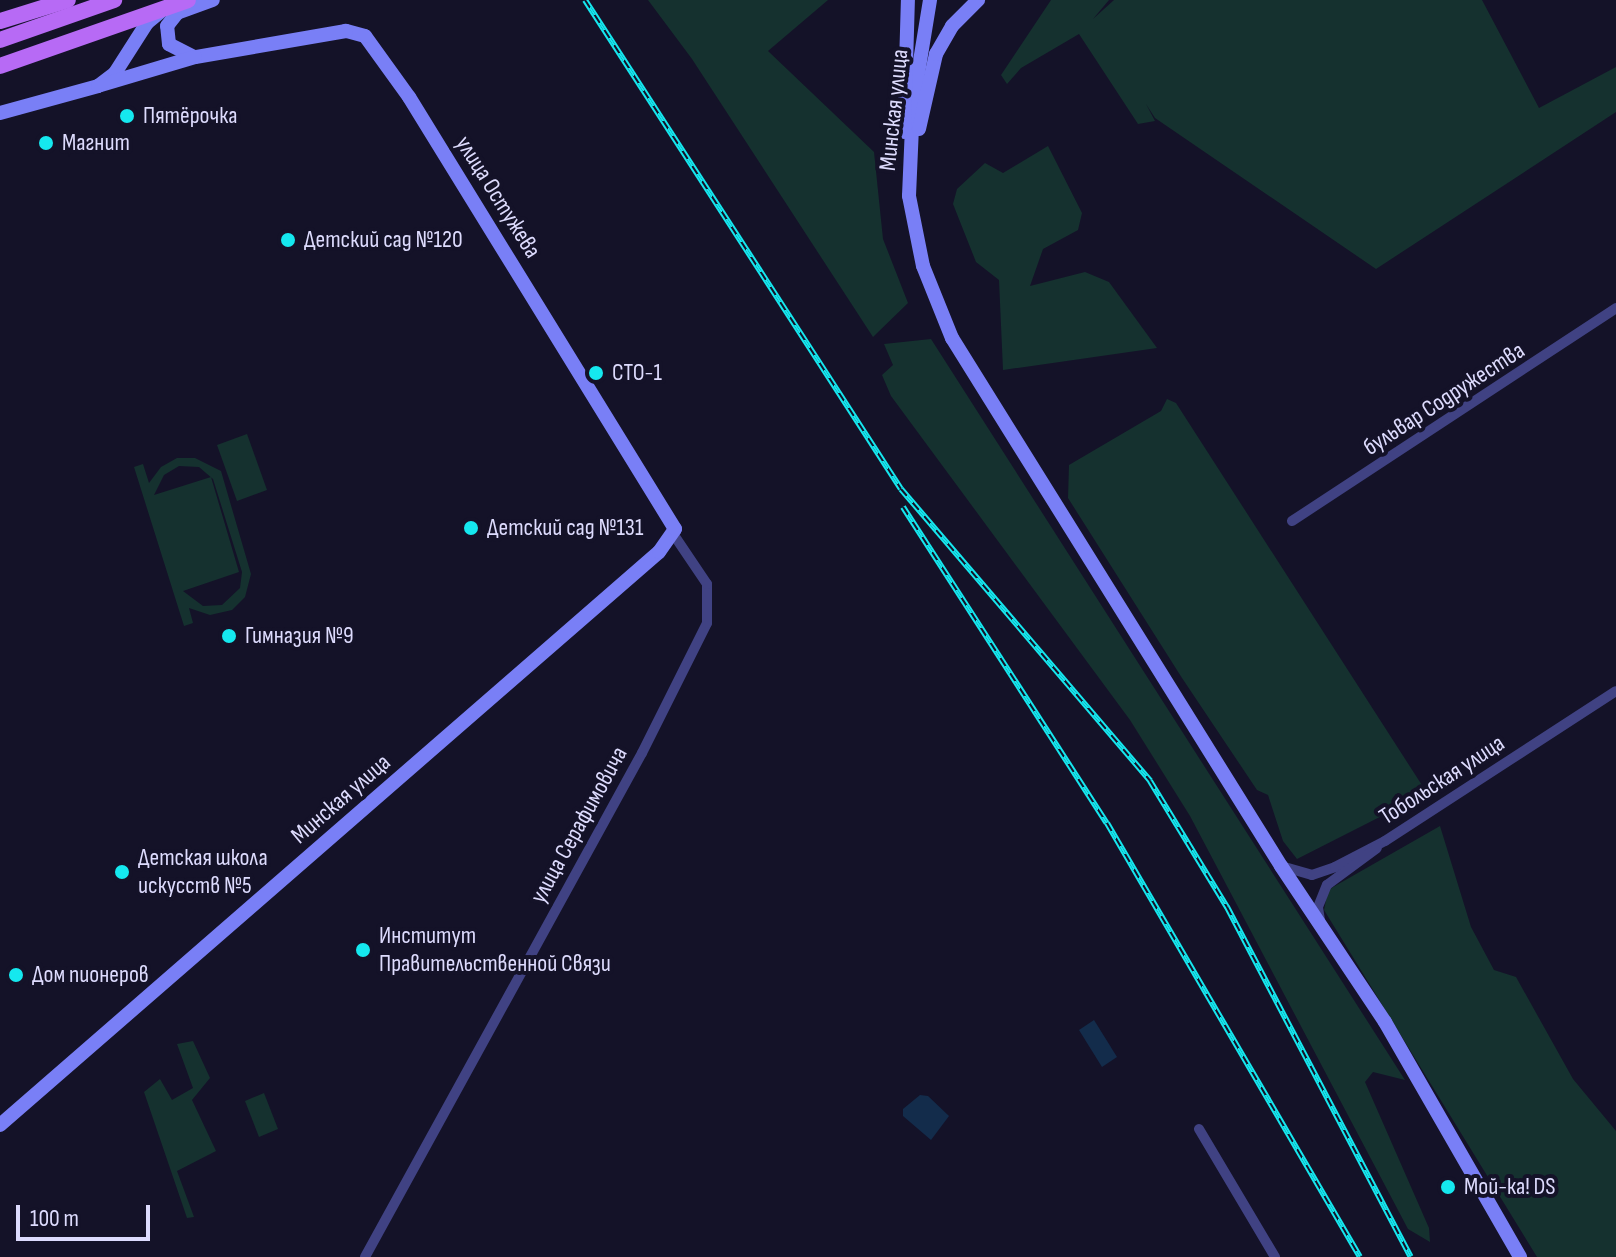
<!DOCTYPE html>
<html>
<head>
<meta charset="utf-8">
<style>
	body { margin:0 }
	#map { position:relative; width:1616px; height:1257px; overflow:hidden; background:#141228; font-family:"Sofia Sans Condensed",sans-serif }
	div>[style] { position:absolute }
	.green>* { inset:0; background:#15312f }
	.water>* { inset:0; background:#132c4b }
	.street>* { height:10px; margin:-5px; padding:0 5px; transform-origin:5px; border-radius:5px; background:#404283 }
	.secondary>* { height:14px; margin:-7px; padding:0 7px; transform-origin:7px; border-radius:7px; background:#797ff6 }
	.primary>* { height:16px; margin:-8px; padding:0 8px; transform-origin:8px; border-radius:8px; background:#b76af5 }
	.rail>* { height:6px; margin-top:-3px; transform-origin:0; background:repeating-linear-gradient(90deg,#141228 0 9px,#15e8ef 0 18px); box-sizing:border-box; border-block:2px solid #15e8ef }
	.dots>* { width:22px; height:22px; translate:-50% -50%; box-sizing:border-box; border:4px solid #141228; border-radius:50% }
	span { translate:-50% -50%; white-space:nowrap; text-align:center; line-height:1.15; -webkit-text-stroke:8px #141228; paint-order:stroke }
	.street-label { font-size:24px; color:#dddbfd }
	.poi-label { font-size:24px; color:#dddbfd }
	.left { translate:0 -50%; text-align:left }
	.scale { position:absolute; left:16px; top:1205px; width:134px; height:36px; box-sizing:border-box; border:4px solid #dddbfd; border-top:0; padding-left:10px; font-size:24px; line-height:28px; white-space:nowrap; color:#dddbfd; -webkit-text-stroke:6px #141228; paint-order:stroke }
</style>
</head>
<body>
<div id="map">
	<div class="green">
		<div style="clip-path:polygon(648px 0,828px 0,768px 51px,874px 152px,883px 239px,908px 303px,873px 337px,692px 59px)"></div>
		<div style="clip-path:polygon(1051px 0,1109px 0,1093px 19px,1114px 0,1482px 0,1539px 108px,1616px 67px,1616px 112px,1376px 269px,1155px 118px,1146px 104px,1155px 121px,1138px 124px,1079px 34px,1021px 68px,1007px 84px,1001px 75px)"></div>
		<div style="clip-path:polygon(1048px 146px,1082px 213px,1078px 230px,1043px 249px,1030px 286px,1085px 272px,1109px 282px,1157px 348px,1003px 370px,999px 280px,976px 262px,953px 204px,957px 189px,985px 163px,1003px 173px)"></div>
		<div style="clip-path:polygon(931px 339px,1405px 1080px,1373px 1072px,1365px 1082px,1429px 1228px,1430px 1242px,1408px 1229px,1190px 816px,1130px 720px,891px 396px,882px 375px,893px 365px,884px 344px)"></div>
		<div style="clip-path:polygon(1167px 399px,1176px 403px,1427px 793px,1297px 859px,1283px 841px,1268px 795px,1257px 790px,1182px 678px,1068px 498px,1069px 465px,1161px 411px)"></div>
		<div style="clip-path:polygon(247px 434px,267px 490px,237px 501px,217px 445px)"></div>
		<div style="clip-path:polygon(evenodd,177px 458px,195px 458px,221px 471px,251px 574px,245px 597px,232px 610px,210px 615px,189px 608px,193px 623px,184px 626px,134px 467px,143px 464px,149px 483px,161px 467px,177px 458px,179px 466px,199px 467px,213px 479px,242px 572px,240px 588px,222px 605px,203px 606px,183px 591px,239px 572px,211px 477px,154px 495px,164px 475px,179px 466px)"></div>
		<div style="clip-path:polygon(1440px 826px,1471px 927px,1494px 970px,1516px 977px,1573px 1079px,1616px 1131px,1616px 1257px,1537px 1257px,1324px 910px,1328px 890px)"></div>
		<div style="clip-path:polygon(193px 1041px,210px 1078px,192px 1100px,216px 1151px,177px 1171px,194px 1217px,187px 1218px,144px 1092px,160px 1079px,172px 1100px,193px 1088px,177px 1044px)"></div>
		<div style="clip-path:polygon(264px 1093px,278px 1129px,259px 1137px,245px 1101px)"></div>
	</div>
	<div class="water">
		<div style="clip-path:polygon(1094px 1020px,1117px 1057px,1102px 1067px,1079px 1030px)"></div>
		<div style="clip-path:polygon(920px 1095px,928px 1096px,949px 1116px,931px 1140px,903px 1116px,903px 1109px)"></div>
	</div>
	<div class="street">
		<div style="left:1292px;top:521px;width:388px;rotate:-33.3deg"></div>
		<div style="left:1281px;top:866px;width:32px;rotate:16deg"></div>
		<div style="left:1312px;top:875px;width:24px;rotate:-19deg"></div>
		<div style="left:1335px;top:867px;width:56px;rotate:-27.5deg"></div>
		<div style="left:1385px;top:841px;width:275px;rotate:-33deg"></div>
		<div style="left:1320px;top:920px;width:13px;rotate:-99deg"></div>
		<div style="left:1318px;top:907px;width:24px;rotate:-68deg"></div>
		<div style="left:1327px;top:885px;width:62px;rotate:-36.5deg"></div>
		<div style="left:1199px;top:1129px;width:149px;rotate:59.3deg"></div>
		<div style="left:365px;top:1257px;width:575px;rotate:-61.21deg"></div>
		<div style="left:642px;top:753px;width:145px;rotate:-63.4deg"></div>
		<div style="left:707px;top:623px;width:39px;rotate:-90deg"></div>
		<div style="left:707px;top:584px;width:59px;rotate:-124deg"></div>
	</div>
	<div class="secondary">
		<div style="left:930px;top:0;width:105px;rotate:99.3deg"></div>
		<div style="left:913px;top:104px;width:92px;rotate:92.5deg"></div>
		<div style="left:909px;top:196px;width:71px;rotate:78.7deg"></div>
		<div style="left:923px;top:266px;width:78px;rotate:68.1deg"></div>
		<div style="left:952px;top:338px;width:622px;rotate:58.07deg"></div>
		<div style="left:1281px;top:866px;width:187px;rotate:56.3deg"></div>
		<div style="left:1385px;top:1022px;width:271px;rotate:60.1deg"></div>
		<div style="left:194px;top:57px;width:28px;rotate:-153deg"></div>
		<div style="left:169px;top:44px;width:18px;rotate:-96deg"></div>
		<div style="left:167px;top:26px;width:16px;rotate:-52deg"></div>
		<div style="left:177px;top:13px;width:38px;rotate:-20deg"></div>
		<div style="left:0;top:113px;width:102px;rotate:-15.4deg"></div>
		<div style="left:98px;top:86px;width:21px;rotate:-37deg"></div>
		<div style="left:115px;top:73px;width:59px;rotate:-57.4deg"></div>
		<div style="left:147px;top:23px;width:17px;rotate:-40deg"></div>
		<div style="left:919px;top:129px;width:77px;rotate:-77.2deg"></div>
		<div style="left:936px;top:54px;width:32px;rotate:-60deg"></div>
		<div style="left:952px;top:26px;width:37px;rotate:-45deg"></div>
		<div style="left:904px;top:132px;width:132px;rotate:-88.3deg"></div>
		<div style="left:0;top:1125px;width:873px;rotate:-41.01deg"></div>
		<div style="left:659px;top:552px;width:28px;rotate:-55deg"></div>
		<div style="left:675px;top:529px;width:507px;rotate:-121.62deg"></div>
		<div style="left:409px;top:97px;width:75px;rotate:-125.8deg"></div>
		<div style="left:365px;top:36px;width:20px;rotate:-165deg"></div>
		<div style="left:346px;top:31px;width:153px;rotate:170.2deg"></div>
		<div style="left:195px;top:57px;width:101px;rotate:163.4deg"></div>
	</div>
	<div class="primary">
		<div style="left:0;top:21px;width:71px;rotate:-17.2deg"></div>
		<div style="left:0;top:40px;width:121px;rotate:-19.3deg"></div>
		<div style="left:0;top:66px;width:199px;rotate:-19.3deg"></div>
	</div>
	<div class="rail">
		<div style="left:585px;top:0;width:582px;rotate:57.13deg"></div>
		<div style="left:901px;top:489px;width:384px;rotate:49.5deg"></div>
		<div style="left:1150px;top:781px;width:148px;rotate:58.6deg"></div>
		<div style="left:1227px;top:907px;width:395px;rotate:62.3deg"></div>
		<div style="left:903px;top:507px;width:376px;rotate:57.2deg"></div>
		<div style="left:1107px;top:823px;width:502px;rotate:59.76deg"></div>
	</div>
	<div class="dots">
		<div style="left:127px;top:116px;background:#15e8ef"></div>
		<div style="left:46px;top:143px;background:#15e8ef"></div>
		<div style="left:288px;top:240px;background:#15e8ef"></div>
		<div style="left:596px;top:373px;background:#15e8ef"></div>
		<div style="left:471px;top:528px;background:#15e8ef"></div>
		<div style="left:229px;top:636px;background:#15e8ef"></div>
		<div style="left:122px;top:872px;background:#15e8ef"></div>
		<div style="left:363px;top:950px;background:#15e8ef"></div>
		<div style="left:16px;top:975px;background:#15e8ef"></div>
		<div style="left:1448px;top:1187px;background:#15e8ef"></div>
	</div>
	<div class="street-label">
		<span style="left:894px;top:110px;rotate:-84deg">Минская улица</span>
		<span style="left:498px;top:197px;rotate:58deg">улица Остужева</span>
		<span style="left:1444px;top:399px;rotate:-33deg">бульвар Содружества</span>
		<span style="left:1442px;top:780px;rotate:-33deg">Тобольская улица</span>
		<span style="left:341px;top:799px;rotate:-41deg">Минская улица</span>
		<span style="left:579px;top:825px;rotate:-61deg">улица Серафимовича</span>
	</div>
	<div class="poi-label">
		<span class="left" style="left:143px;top:116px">Пятёрочка</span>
		<span class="left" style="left:62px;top:143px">Магнит</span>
		<span class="left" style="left:304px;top:240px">Детский сад №120</span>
		<span class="left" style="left:612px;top:373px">СТО-1</span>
		<span class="left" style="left:487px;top:528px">Детский сад №131</span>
		<span class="left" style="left:245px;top:636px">Гимназия №9</span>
		<span class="left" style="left:138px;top:872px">Детская школа<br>искусств №5</span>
		<span class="left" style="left:379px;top:950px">Институт<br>Правительственной Связи</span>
		<span class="left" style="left:32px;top:975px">Дом пионеров</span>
		<span class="left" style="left:1464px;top:1187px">Мой-ка! DS</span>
	</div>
	<div class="scale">100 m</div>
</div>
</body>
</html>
